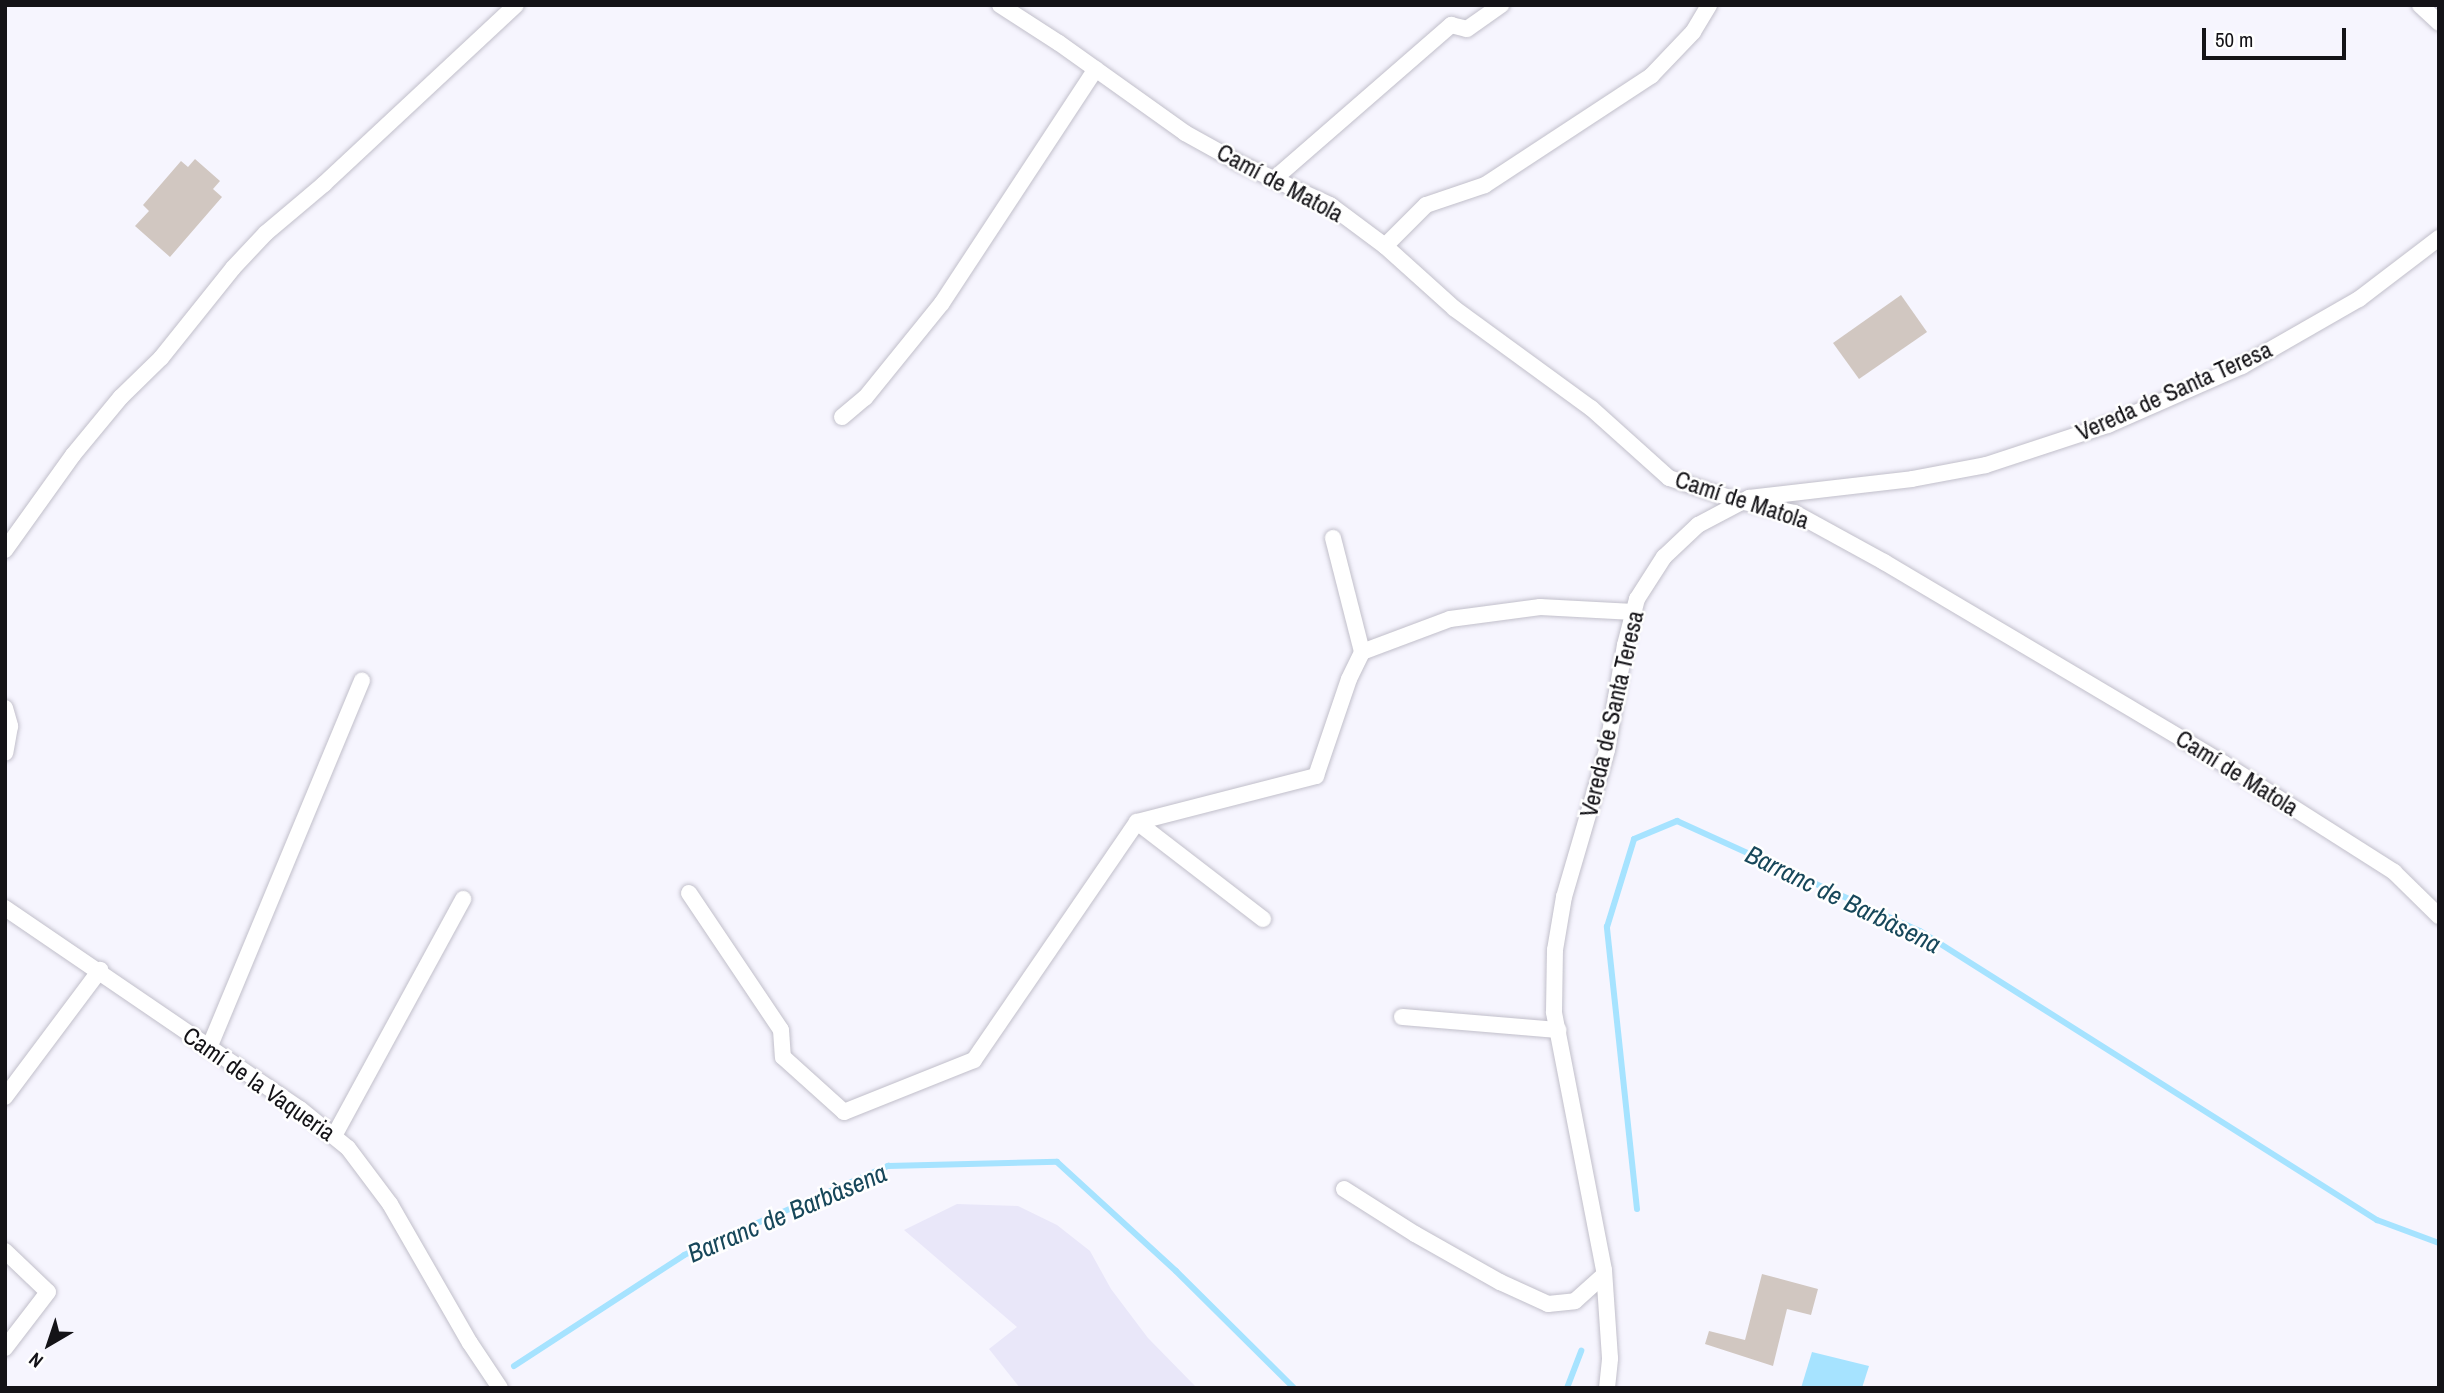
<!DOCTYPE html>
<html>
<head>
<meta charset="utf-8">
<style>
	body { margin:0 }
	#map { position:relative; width:2444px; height:1393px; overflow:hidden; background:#f6f5fe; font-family:"Archivo Narrow",sans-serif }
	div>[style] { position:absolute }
	.built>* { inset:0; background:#e9e7f9 }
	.water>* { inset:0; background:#a6e3ff }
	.stream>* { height:6px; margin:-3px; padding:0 3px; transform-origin:3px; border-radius:3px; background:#a6e3ff }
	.building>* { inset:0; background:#d1c7c1 }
	.roads { filter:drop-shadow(0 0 2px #c1bfca) drop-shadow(0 0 2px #c1bfca) }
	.street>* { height:16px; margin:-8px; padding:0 8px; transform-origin:8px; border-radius:8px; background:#fff }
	span { translate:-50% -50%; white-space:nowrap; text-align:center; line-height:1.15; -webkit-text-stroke:5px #fff; paint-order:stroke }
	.street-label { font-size:24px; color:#141317 }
	.water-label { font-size:26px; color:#17475a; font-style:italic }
	.frame { position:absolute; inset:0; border:7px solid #141317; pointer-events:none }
	.north { position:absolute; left:14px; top:1309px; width:70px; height:70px; -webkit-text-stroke:5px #fff; paint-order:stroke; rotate:219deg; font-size:19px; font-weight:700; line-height:28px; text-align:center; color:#141317 }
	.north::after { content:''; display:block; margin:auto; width:24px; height:32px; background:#141317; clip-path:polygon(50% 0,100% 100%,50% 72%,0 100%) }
	.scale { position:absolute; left:2202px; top:28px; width:144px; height:32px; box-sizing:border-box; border:4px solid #141317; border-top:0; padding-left:9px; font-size:21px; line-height:24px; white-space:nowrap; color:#141317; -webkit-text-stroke:5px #fff; paint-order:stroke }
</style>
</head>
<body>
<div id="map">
	<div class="built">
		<div style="clip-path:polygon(957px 1204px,1018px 1206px,1057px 1225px,1090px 1251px,1111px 1289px,1148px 1338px,1197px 1388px,1020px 1388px,989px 1349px,1017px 1327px,904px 1230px)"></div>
	</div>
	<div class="water">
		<div style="clip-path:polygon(1812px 1352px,1869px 1366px,1862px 1388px,1801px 1388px)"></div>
	</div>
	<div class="stream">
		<div style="left:1637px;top:1209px;width:284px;rotate:-96.1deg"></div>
		<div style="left:1607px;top:927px;width:92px;rotate:-72.9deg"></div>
		<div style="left:1634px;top:839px;width:47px;rotate:-22.7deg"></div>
		<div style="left:1677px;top:821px;width:267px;rotate:24.4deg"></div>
		<div style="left:1920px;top:931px;width:541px;rotate:32.31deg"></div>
		<div style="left:2377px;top:1220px;width:66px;rotate:20.4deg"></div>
		<div style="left:514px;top:1366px;width:203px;rotate:-33.1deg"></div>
		<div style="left:684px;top:1255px;width:223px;rotate:-23.6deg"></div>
		<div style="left:888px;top:1166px;width:169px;rotate:-1.4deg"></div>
		<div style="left:1057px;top:1162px;width:161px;rotate:42.5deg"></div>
		<div style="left:1176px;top:1271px;width:166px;rotate:44.8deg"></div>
		<div style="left:1567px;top:1388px;width:40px;rotate:-69deg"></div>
	</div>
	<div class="building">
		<div style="clip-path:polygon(195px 159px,220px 181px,213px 189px,222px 197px,170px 257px,135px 226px,149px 211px,143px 205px,181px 161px,188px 167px)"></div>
		<div style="clip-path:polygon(1901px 295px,1927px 332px,1859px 379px,1833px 343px)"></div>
		<div style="clip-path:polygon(1762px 1274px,1818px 1289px,1811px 1315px,1787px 1309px,1773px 1366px,1705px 1344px,1709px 1331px,1745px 1340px)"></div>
	</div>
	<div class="roads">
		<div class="street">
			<div style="left:1000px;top:5px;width:70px;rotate:32.8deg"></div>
			<div style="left:1059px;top:43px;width:155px;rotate:35.5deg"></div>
			<div style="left:1185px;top:133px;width:64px;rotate:29deg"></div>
			<div style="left:1241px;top:164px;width:98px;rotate:24.7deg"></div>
			<div style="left:1330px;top:205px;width:69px;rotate:36.7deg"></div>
			<div style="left:1385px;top:246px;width:94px;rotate:42deg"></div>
			<div style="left:1455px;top:309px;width:168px;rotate:36.1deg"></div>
			<div style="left:1591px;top:408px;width:105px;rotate:41.9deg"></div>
			<div style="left:1669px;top:478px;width:74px;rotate:18.2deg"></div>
			<div style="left:1739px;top:501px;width:57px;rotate:12.1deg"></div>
			<div style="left:1795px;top:513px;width:102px;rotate:28.8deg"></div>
			<div style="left:1884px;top:562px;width:394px;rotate:30.7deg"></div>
			<div style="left:2223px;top:763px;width:203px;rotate:32.5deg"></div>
			<div style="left:2394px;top:872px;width:63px;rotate:44.4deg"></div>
			<div style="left:2420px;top:5px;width:26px;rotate:43deg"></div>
			<div style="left:1274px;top:179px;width:235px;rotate:-41deg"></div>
			<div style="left:1451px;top:25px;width:16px;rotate:14deg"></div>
			<div style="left:1467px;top:29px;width:42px;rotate:-35.2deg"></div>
			<div style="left:1385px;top:246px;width:58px;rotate:-45deg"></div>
			<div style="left:1426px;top:205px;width:62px;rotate:-18.7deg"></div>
			<div style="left:1485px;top:185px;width:199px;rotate:-33.3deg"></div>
			<div style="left:1651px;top:76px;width:61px;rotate:-46.3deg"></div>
			<div style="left:1693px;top:32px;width:31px;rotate:-59deg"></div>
			<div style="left:842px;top:417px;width:30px;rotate:-40deg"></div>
			<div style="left:865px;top:398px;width:122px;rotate:-51deg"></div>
			<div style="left:942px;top:303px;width:280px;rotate:-56.7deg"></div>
			<div style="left:1333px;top:538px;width:118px;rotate:75.7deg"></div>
			<div style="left:5px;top:550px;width:117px;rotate:-54.4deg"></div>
			<div style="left:73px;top:455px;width:75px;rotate:-50.4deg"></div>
			<div style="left:121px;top:397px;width:56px;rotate:-44.3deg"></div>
			<div style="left:161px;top:358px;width:115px;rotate:-51.3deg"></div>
			<div style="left:233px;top:268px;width:48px;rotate:-46.7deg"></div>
			<div style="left:266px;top:233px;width:76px;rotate:-40.2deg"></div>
			<div style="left:324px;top:184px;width:262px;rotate:-43deg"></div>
			<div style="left:5px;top:708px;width:19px;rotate:74deg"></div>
			<div style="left:10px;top:726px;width:27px;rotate:100deg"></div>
			<div style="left:1137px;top:822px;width:159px;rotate:37.6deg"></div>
			<div style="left:689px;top:893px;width:165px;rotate:56.1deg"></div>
			<div style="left:781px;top:1030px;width:27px;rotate:86deg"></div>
			<div style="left:783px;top:1057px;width:82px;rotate:42deg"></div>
			<div style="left:844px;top:1112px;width:140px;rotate:-21.8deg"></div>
			<div style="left:974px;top:1060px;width:288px;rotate:-55.6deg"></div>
			<div style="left:1137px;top:822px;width:185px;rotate:-14.4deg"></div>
			<div style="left:1316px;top:776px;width:102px;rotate:-71.2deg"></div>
			<div style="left:1349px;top:679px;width:30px;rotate:-64deg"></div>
			<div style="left:1362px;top:652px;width:94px;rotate:-20.6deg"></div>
			<div style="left:1450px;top:619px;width:91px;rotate:-7.6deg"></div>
			<div style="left:1540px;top:607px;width:94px;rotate:3deg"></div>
			<div style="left:5px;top:908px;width:357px;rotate:34.3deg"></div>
			<div style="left:300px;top:1109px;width:62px;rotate:39.1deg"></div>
			<div style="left:348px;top:1148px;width:70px;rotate:53.1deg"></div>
			<div style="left:390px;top:1204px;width:160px;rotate:60.1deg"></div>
			<div style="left:470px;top:1343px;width:54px;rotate:56.3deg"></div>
			<div style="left:1402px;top:1017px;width:157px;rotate:4.8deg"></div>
			<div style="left:209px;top:1048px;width:398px;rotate:-67.4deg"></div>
			<div style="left:5px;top:1097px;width:159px;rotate:-53.2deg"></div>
			<div style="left:334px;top:1136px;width:270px;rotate:-61.4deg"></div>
			<div style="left:1344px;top:1189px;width:84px;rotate:32.4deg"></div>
			<div style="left:1415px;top:1234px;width:98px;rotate:29.5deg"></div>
			<div style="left:1500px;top:1282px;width:53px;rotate:24.6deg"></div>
			<div style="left:1548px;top:1304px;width:27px;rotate:-6deg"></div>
			<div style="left:1575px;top:1301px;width:39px;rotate:-42deg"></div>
			<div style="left:5px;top:1251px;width:59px;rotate:43.6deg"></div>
			<div style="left:48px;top:1292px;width:71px;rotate:127.5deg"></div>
			<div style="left:1607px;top:1388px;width:30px;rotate:-84deg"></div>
			<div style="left:1610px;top:1358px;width:88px;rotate:-93.9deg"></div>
			<div style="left:1604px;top:1270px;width:263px;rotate:-101deg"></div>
			<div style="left:1554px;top:1012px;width:62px;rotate:-89.1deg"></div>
			<div style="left:1555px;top:950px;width:54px;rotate:-80.4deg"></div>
			<div style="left:1564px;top:897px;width:153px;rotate:-73.7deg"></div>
			<div style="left:1607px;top:750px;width:107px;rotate:-80.3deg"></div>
			<div style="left:1625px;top:645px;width:48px;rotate:-75.4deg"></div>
			<div style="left:1637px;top:599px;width:50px;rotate:-57.3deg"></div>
			<div style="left:1664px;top:557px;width:47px;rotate:-43.3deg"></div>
			<div style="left:1698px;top:525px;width:58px;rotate:-27.9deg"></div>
			<div style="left:1749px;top:498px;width:164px;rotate:-6.6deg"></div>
			<div style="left:1912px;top:479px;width:75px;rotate:-10.7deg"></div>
			<div style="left:1986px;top:465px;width:128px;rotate:-18.2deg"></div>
			<div style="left:2108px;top:425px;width:146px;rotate:-23.8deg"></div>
			<div style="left:2242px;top:366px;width:135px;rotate:-29.8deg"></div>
			<div style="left:2359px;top:299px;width:101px;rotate:-37.3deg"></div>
		</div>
	</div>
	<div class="street-label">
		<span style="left:1280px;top:183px;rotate:28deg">Camí de Matola</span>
		<span style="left:2174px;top:391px;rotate:-24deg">Vereda de Santa Teresa</span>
		<span style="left:1742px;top:500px;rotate:18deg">Camí de Matola</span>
		<span style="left:1612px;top:714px;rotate:-77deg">Vereda de Santa Teresa</span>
		<span style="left:2237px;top:773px;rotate:32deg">Camí de Matola</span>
		<span style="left:259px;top:1084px;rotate:35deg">Camí de la Vaqueria</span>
	</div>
	<div class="water-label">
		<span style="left:1843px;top:899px;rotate:26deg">Barranc de Barbàsena</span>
		<span style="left:787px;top:1213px;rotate:-23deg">Barranc de Barbàsena</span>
	</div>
	<div class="frame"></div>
	<div class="north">N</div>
	<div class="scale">50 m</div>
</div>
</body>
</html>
